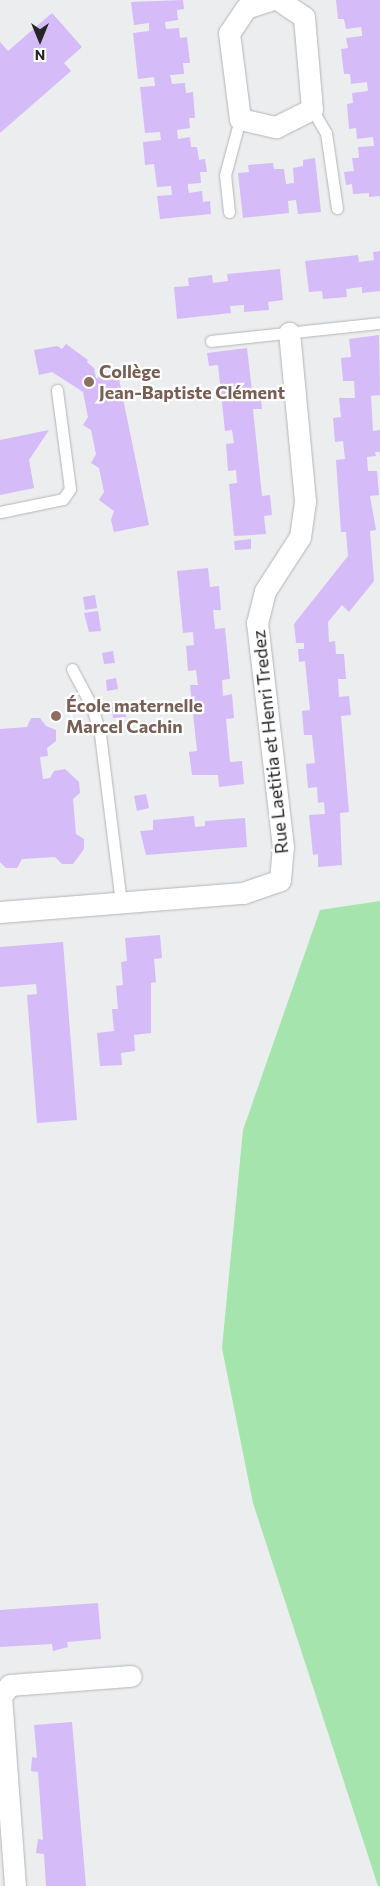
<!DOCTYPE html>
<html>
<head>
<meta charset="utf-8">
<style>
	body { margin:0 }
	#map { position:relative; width:380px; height:1886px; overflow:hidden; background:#ebedef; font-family:Commissioner,sans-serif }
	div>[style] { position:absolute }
	.green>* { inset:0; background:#a5e4ad }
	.building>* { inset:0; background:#d5bbf8 }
	.roads { filter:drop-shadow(0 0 1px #b3b5b7) drop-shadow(0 0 1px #b3b5b7) }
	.lane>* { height:11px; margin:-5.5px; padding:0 5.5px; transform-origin:5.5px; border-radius:5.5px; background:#fff }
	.street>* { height:21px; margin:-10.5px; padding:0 10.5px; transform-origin:10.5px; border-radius:10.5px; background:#fff }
	.dots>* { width:14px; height:14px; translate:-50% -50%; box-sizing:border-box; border:2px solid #fff; border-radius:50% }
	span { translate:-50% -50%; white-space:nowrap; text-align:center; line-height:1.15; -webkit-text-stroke:4.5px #fff; paint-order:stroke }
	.education-label { font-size:18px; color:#785e54; font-weight:700 }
	.left { translate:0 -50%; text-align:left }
	.street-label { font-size:18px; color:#262627 }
	.north { position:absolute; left:15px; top:15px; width:50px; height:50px; -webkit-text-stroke:4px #fff; paint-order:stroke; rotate:180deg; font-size:14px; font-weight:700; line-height:20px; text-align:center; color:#262627 }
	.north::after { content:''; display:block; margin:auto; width:18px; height:22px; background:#262627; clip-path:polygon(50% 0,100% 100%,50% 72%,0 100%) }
</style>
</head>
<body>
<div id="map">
	<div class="green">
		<div style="clip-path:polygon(380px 901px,380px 1886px,378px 1886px,253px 1503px,222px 1348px,243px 1130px,320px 910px)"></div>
	</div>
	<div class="building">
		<div style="clip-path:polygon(183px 0,184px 9px,177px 10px,178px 20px,165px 22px,166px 29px,179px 28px,180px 38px,187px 37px,190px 63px,183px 63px,184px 74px,170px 75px,172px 84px,185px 83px,186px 93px,193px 92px,195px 118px,189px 118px,190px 128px,177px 130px,178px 139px,190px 137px,191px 147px,197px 147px,199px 160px,205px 159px,207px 172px,200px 172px,201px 183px,188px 184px,188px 188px,189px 193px,202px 191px,203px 202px,210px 201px,211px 214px,160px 219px,157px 196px,172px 195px,171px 186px,157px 187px,154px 164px,145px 165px,143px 142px,161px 140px,160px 132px,145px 133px,140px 87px,155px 86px,154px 77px,138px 79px,133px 33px,149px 31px,149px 23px,134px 25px,131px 2px)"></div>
		<div style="clip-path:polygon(336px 0,380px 0,380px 196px,369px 197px,369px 193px,353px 194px,352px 184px,346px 185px,344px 172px,354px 171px,352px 158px,359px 158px,358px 147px,374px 146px,373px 137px,357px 139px,356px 128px,349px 129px,347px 104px,353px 103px,352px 93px,368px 91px,367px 82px,351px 84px,350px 74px,344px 74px,341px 49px,348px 48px,346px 38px,362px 36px,362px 32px,361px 27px,346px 29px,344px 19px,338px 19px)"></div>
		<div style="clip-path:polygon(52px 13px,82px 47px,64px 63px,71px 71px,0 133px,0 42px,8px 51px)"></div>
		<div style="clip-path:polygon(315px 158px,321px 212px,298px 214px,296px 200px,288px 201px,289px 213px,243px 218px,238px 173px,249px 172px,248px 165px,273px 163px,274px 169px,284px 169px,286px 184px,294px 183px,293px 168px,303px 166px,303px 160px)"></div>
		<div style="clip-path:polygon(380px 251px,380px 291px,362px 293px,362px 287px,346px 289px,347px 297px,323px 299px,322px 291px,309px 292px,305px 261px,358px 255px,359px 262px,374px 260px,373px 252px)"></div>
		<div style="clip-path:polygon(280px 269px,283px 300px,268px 302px,269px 310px,244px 312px,244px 305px,230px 306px,231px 313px,177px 319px,174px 287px,189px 286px,188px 278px,212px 275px,213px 283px,228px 281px,227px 274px)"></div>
		<div style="clip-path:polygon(379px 335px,380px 395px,371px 396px,373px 431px,380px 430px,380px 452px,375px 452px,376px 456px,367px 457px,368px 471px,377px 471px,379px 495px,370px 496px,376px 530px,370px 531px,374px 581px,349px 612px,342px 605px,328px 622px,329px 642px,335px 641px,336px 654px,344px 654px,346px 679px,338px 679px,339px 697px,349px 696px,351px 715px,341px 716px,349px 812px,340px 813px,342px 865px,318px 867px,318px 854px,313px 855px,309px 815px,325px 814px,324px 802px,318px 803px,317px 787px,308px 788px,306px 764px,315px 763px,312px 735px,304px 735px,302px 711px,310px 710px,305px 661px,299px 662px,298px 649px,304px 649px,304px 643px,296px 643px,294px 624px,348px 556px,346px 532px,341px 532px,336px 460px,345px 459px,343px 441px,335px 442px,333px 418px,341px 417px,339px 398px,355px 398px,354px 381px,343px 381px,341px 358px,351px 357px,349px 339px)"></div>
		<div style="clip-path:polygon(66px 344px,88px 360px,87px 362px,94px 368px,96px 378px,118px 374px,149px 525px,114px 532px,111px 520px,114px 511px,99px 500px,104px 492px,99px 468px,91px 463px,96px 454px,91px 430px,83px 425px,88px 417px,83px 392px,52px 372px,39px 375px,34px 350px,57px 346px,62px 349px)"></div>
		<div style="clip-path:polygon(247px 348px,252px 391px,260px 390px,262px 409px,253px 409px,262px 496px,270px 495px,272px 515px,264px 516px,266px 534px,234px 536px,229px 484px,237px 483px,236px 470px,228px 471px,226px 444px,234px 443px,232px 430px,225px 431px,218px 365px,209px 366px,207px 353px)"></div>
		<div style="clip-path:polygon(49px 430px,29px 460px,34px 488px,0 495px,0 440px)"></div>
		<div style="clip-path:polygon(251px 539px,251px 549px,235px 550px,234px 541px)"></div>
		<div style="clip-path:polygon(208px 568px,210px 587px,219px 586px,221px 610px,213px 610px,215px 629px,225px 628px,230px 679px,222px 680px,223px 696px,232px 694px,234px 718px,226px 719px,230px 762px,242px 761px,244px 784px,219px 787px,218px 775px,192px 775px,189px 752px,197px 751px,190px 685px,198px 685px,196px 670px,188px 671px,186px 646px,194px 645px,193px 632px,183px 633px,177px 571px)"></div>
		<div style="clip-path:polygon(95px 595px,97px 608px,85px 610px,83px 597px)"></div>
		<div style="clip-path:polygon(98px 611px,101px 631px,89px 632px,84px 613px)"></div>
		<div style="clip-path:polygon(113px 651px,115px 663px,104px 664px,102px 653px)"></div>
		<div style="clip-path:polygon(116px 678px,118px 689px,107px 691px,106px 680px)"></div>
		<div style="clip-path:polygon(125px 706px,126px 717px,113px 718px,112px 707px)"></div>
		<div style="clip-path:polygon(31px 718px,40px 718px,46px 726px,56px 730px,56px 741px,47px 748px,48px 756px,40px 757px,43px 779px,50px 778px,54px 771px,65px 769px,79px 782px,80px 793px,73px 799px,76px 834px,84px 839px,84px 849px,73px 864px,62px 864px,55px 857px,22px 859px,17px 868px,6px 868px,0 862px,0 729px,27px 727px)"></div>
		<div style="clip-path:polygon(146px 794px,149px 808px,137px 811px,134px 796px)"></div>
		<div style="clip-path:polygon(194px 816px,195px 827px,205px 826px,205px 821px,245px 818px,247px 847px,146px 855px,140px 831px,153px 830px,153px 820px)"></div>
		<div style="clip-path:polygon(160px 935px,162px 958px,154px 959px,156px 982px,151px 983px,151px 1033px,134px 1035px,135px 1051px,121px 1053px,122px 1065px,100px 1066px,97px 1033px,114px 1031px,112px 1009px,118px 1009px,116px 986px,123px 985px,121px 962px,127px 961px,125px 938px)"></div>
		<div style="clip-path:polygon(63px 942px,77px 1120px,37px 1123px,27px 995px,37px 994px,36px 984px,0 987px,0 947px)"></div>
		<div style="clip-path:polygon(98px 1603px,101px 1639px,67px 1642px,68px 1647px,53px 1651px,52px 1644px,0 1647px,0 1610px)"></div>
		<div style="clip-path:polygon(72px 1722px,86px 1886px,46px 1886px,44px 1854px,36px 1853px,38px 1839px,43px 1840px,38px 1772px,31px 1771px,32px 1757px,37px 1758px,34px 1725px)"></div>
	</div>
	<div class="roads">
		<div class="lane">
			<div style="left:312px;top:109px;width:28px;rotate:60deg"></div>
			<div style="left:326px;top:133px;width:76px;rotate:81.7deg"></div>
			<div style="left:229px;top:212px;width:37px;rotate:-96deg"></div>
			<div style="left:225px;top:175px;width:58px;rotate:-75deg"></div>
			<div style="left:211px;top:341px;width:170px;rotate:-6.1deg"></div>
			<div style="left:0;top:512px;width:64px;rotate:-11.7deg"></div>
			<div style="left:63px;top:499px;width:12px;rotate:-55deg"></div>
			<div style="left:70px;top:489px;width:100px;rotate:-97.5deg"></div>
			<div style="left:72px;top:669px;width:40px;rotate:62deg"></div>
			<div style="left:91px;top:704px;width:31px;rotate:73deg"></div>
			<div style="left:100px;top:734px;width:170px;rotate:82.9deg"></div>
		</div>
		<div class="street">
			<div style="left:270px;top:0;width:25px;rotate:162deg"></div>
			<div style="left:246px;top:8px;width:30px;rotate:124deg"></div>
			<div style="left:229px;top:33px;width:87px;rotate:82.7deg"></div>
			<div style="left:240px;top:119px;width:37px;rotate:13deg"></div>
			<div style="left:276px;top:127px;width:40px;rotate:-26.6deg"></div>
			<div style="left:312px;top:109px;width:92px;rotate:-95deg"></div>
			<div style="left:304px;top:17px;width:30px;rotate:-146deg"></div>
			<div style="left:0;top:912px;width:244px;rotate:-4.5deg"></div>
			<div style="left:243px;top:893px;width:39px;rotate:-19deg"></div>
			<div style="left:280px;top:880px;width:33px;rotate:-85deg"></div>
			<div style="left:283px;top:847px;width:226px;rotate:-96.6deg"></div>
			<div style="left:257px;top:623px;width:33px;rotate:-76deg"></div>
			<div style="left:265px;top:591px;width:64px;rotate:-57.1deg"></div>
			<div style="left:300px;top:537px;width:36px;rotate:-82deg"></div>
			<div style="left:305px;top:501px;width:169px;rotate:-95.4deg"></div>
			<div style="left:15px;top:1886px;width:191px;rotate:-94.2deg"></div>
			<div style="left:1px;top:1696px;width:14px;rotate:-51deg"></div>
			<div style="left:10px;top:1685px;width:121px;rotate:-4.3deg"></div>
		</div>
	</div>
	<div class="dots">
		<div style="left:89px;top:382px;background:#8d6e63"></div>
		<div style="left:56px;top:716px;background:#8d6e63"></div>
	</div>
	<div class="education-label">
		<span class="left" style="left:99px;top:382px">Collège<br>Jean-Baptiste Clément</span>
		<span class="left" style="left:66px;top:716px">École maternelle<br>Marcel Cachin</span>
	</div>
	<div class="street-label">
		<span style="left:270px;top:742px;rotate:-96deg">Rue Laetitia et Henri Tredez</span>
	</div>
	<div class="north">N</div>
</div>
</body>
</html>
